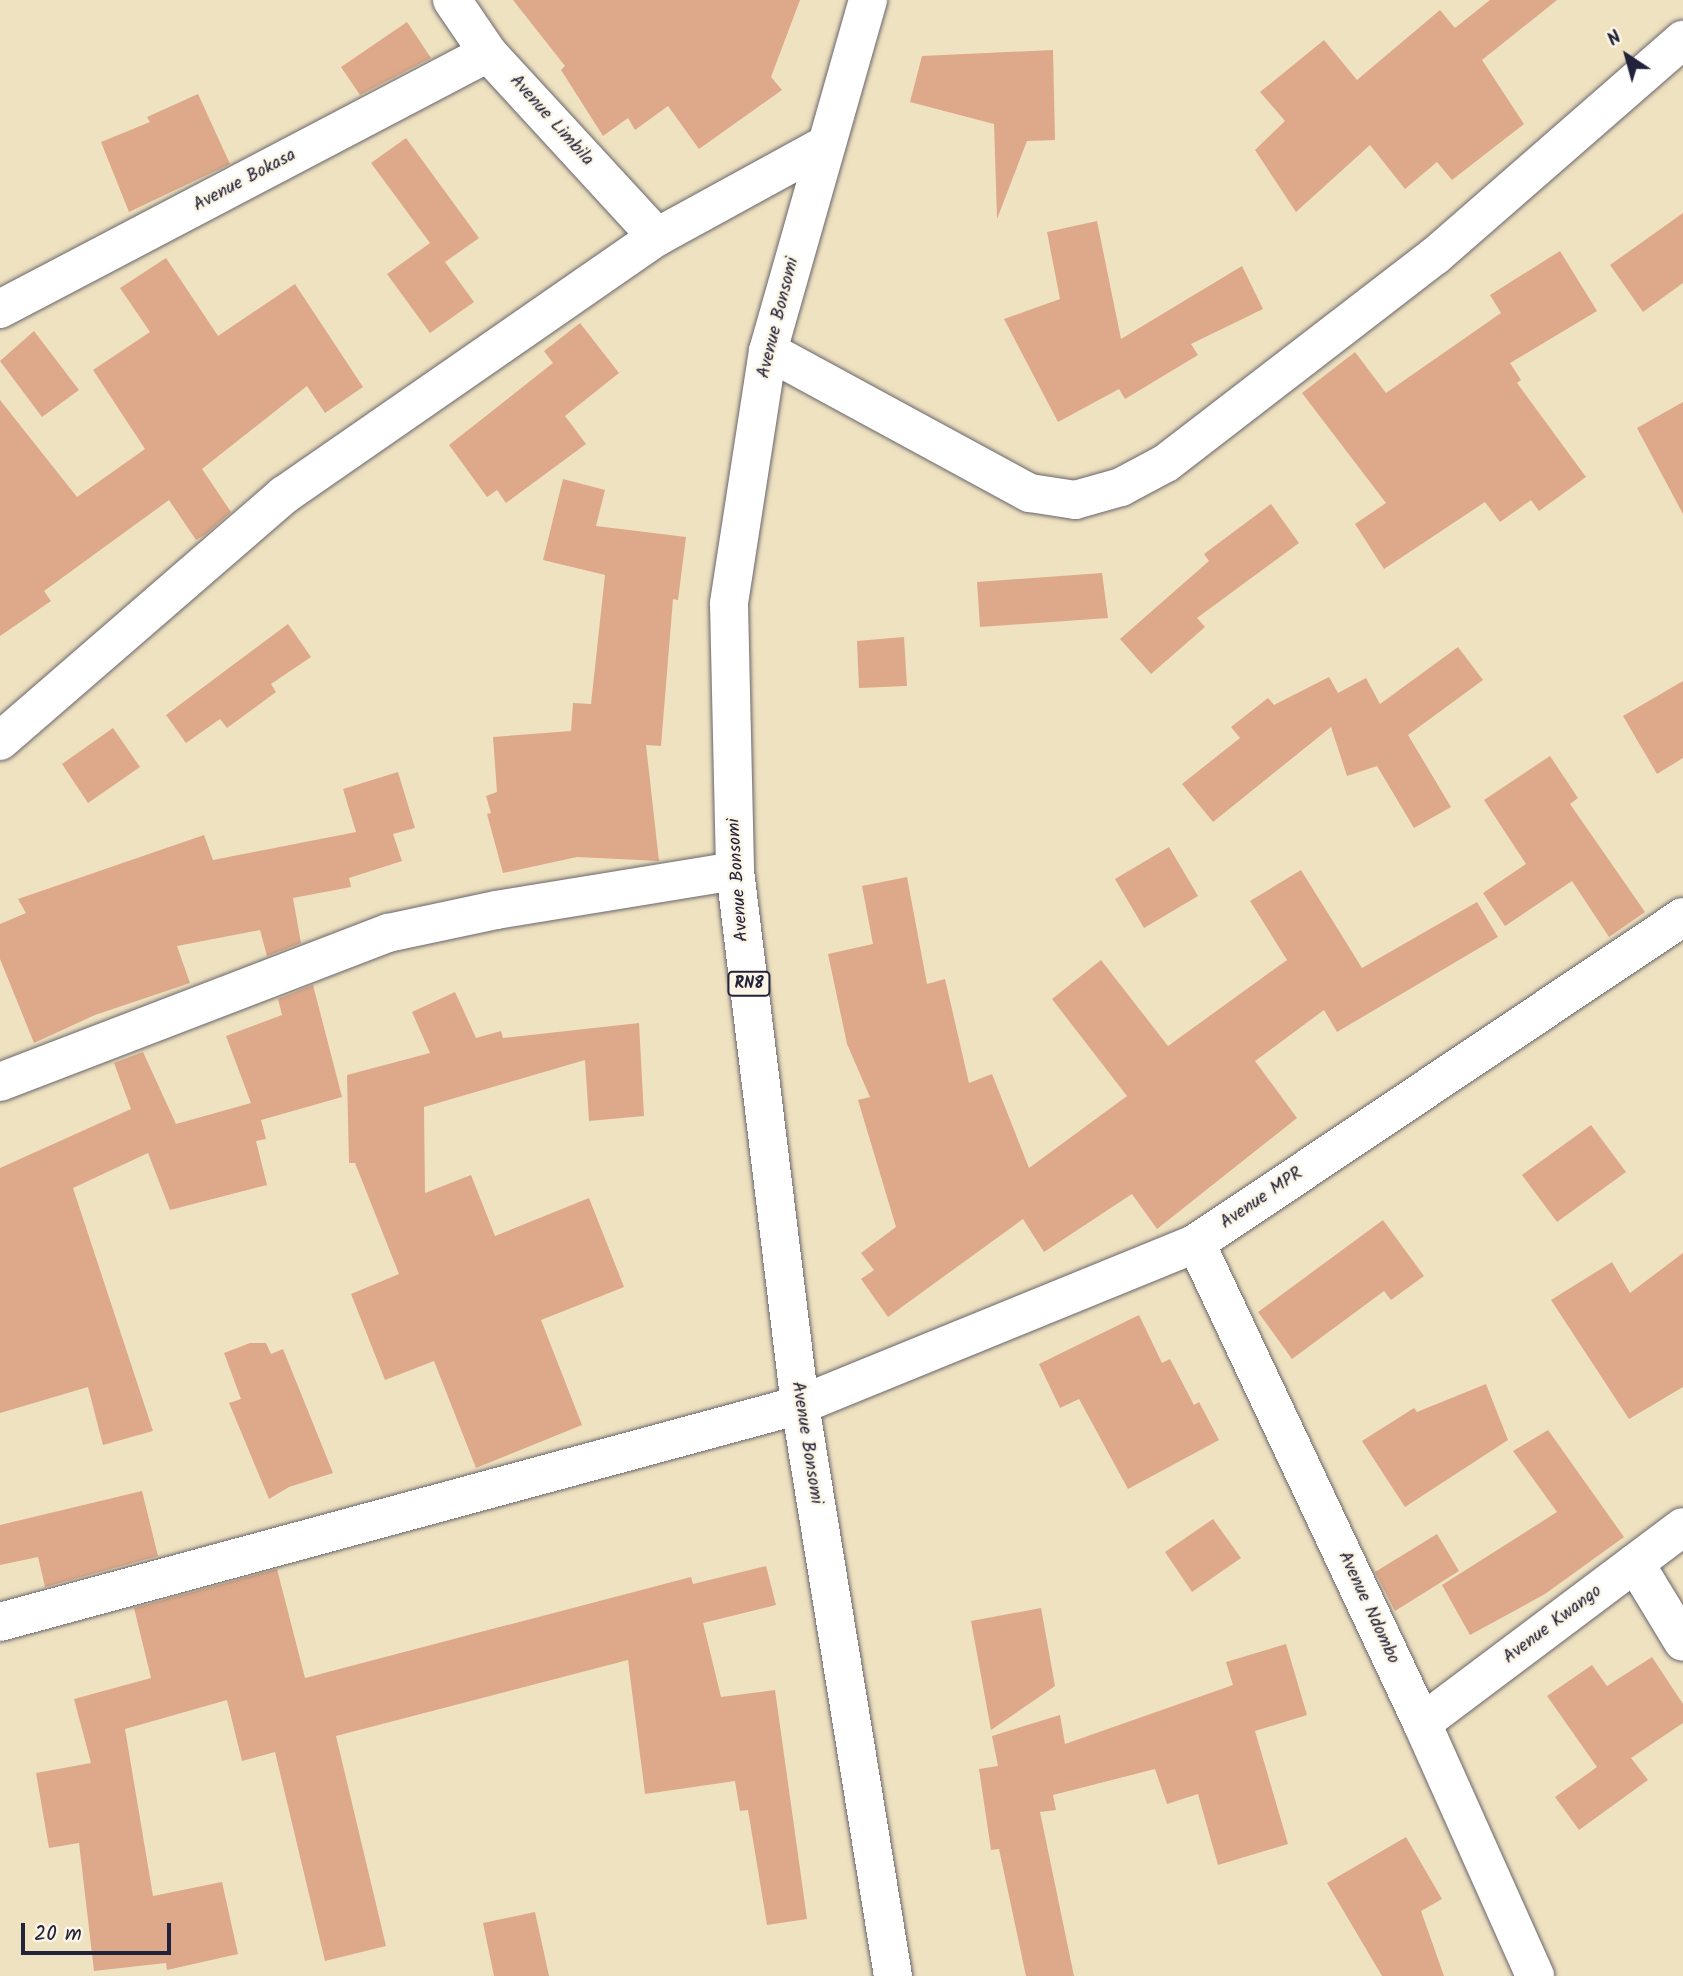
<!DOCTYPE html>
<html>
<head>
<meta charset="utf-8">
<style>
	body { margin:0 }
	#map { position:relative; width:1683px; height:1976px; overflow:hidden; background:#efe2c1; font-family:Kalam,sans-serif }
	div>[style] { position:absolute }
	.building>* { inset:0; background:#dda98a }
	.roads { filter:drop-shadow(0 0 2px #6a656a) drop-shadow(0 0 2px #6a656a) }
	.street>* { height:38px; margin:-19px; padding:0 19px; transform-origin:19px; border-radius:19px; background:#fff }
	.primary>* { height:38px; margin:-19px; padding:0 19px; transform-origin:19px; border-radius:19px; background:#fff }
	span { translate:-50% -50%; white-space:nowrap; text-align:center; line-height:1.15; -webkit-text-stroke:5px #fcf5e5; paint-order:stroke }
	.shield-label span { padding:2px 5px; background:#fcf5e5; border:2px solid; border-radius:5px; -webkit-text-stroke-width:0 }
	.shield-label { font-size:16px; color:#22223b; font-weight:700 }
	.street-label { font-size:18px; color:#22223b }
	.north { position:absolute; left:1592px; top:21px; width:70px; height:70px; -webkit-text-stroke:5px #fcf5e5; paint-order:stroke; rotate:324deg; font-size:19px; font-weight:700; line-height:28px; text-align:center; color:#22223b }
	.north::after { content:''; display:block; margin:auto; width:24px; height:32px; background:#22223b; clip-path:polygon(50% 0,100% 100%,50% 72%,0 100%) }
	.scale { position:absolute; left:21px; top:1923px; width:150px; height:32px; box-sizing:border-box; border:4px solid #22223b; border-top:0; padding-left:9px; font-size:21px; line-height:24px; white-space:nowrap; color:#22223b; -webkit-text-stroke:5px #fcf5e5; paint-order:stroke }
</style>
</head>
<body>
<div id="map">
	<div class="building">
		<div style="clip-path:polygon(513px 0,800px 0,771px 77px,782px 90px,699px 149px,668px 106px,635px 130px,628px 118px,603px 136px,561px 70px,565px 66px)"></div>
		<div style="clip-path:polygon(1490px 0,1557px 0,1482px 60px,1524px 124px,1452px 180px,1437px 162px,1405px 189px,1370px 145px,1296px 212px,1255px 150px,1285px 121px,1260px 92px,1324px 40px,1357px 80px,1440px 10px,1455px 28px)"></div>
		<div style="clip-path:polygon(407px 22px,431px 58px,360px 95px,341px 67px)"></div>
		<div style="clip-path:polygon(1053px 50px,1055px 140px,1027px 141px,997px 219px,994px 124px,910px 102px,922px 56px)"></div>
		<div style="clip-path:polygon(198px 94px,230px 164px,129px 212px,101px 142px,150px 122px,147px 117px)"></div>
		<div style="clip-path:polygon(406px 138px,479px 238px,445px 262px,474px 302px,430px 333px,387px 274px,430px 243px,371px 163px)"></div>
		<div style="clip-path:polygon(1683px 213px,1683px 283px,1643px 312px,1610px 265px)"></div>
		<div style="clip-path:polygon(1097px 221px,1121px 339px,1242px 266px,1263px 309px,1191px 344px,1198px 355px,1125px 399px,1119px 389px,1058px 422px,1004px 319px,1060px 299px,1047px 232px)"></div>
		<div style="clip-path:polygon(1560px 251px,1597px 311px,1510px 363px,1521px 380px,1517px 383px,1586px 477px,1539px 511px,1531px 500px,1500px 522px,1485px 502px,1384px 569px,1355px 524px,1386px 503px,1302px 393px,1355px 352px,1386px 393px,1501px 313px,1490px 295px)"></div>
		<div style="clip-path:polygon(166px 258px,218px 336px,295px 284px,363px 387px,325px 413px,307px 386px,202px 469px,231px 512px,206px 534px,196px 540px,169px 500px,44px 591px,51px 601px,0 636px,0 400px,77px 497px,145px 449px,93px 370px,150px 332px,120px 288px)"></div>
		<div style="clip-path:polygon(580px 323px,619px 373px,565px 416px,586px 444px,506px 503px,497px 490px,487px 497px,449px 445px,553px 363px,544px 351px)"></div>
		<div style="clip-path:polygon(34px 331px,79px 390px,42px 417px,0 361px)"></div>
		<div style="clip-path:polygon(1683px 402px,1683px 514px,1637px 428px)"></div>
		<div style="clip-path:polygon(563px 479px,605px 490px,596px 526px,686px 537px,678px 600px,673px 599px,661px 746px,646px 745px,659px 861px,577px 857px,503px 873px,487px 814px,491px 813px,486px 796px,497px 792px,493px 737px,571px 731px,573px 703px,591px 704px,605px 575px,543px 560px)"></div>
		<div style="clip-path:polygon(1271px 504px,1299px 543px,1197px 618px,1205px 627px,1151px 674px,1120px 639px,1209px 561px,1204px 554px)"></div>
		<div style="clip-path:polygon(1102px 573px,1108px 618px,980px 627px,977px 582px)"></div>
		<div style="clip-path:polygon(288px 624px,311px 657px,271px 684px,276px 692px,227px 728px,220px 719px,186px 743px,166px 715px)"></div>
		<div style="clip-path:polygon(904px 637px,907px 686px,859px 688px,857px 641px)"></div>
		<div style="clip-path:polygon(1458px 647px,1483px 680px,1408px 735px,1451px 807px,1414px 828px,1377px 766px,1347px 776px,1331px 727px,1213px 822px,1182px 784px,1240px 738px,1231px 727px,1268px 698px,1274px 705px,1329px 677px,1338px 693px,1366px 678px,1380px 704px)"></div>
		<div style="clip-path:polygon(1683px 681px,1683px 758px,1657px 774px,1623px 716px)"></div>
		<div style="clip-path:polygon(113px 728px,140px 767px,88px 803px,62px 764px)"></div>
		<div style="clip-path:polygon(1550px 756px,1578px 798px,1570px 804px,1645px 912px,1609px 937px,1572px 881px,1505px 926px,1483px 893px,1526px 864px,1484px 800px)"></div>
		<div style="clip-path:polygon(398px 772px,415px 828px,393px 834px,402px 861px,349px 878px,351px 887px,293px 898px,301px 943px,267px 956px,260px 930px,177px 946px,190px 983px,95px 1015px,34px 1043px,0 959px,0 924px,26px 913px,18px 899px,204px 835px,213px 860px,356px 832px,343px 789px)"></div>
		<div style="clip-path:polygon(1169px 847px,1198px 896px,1144px 928px,1115px 879px)"></div>
		<div style="clip-path:polygon(1301px 870px,1362px 968px,1477px 902px,1498px 937px,1337px 1032px,1324px 1010px,1255px 1061px,1297px 1118px,1157px 1229px,1132px 1194px,1044px 1252px,1023px 1219px,888px 1317px,861px 1279px,874px 1270px,861px 1253px,896px 1227px,858px 1100px,870px 1097px,847px 1044px,828px 954px,873px 944px,862px 886px,907px 877px,927px 984px,945px 979px,969px 1083px,992px 1074px,1029px 1168px,1127px 1096px,1052px 999px,1101px 960px,1168px 1046px,1287px 960px,1250px 901px)"></div>
		<div style="clip-path:polygon(313px 985px,342px 1097px,261px 1120px,266px 1139px,256px 1141px,267px 1185px,170px 1210px,148px 1153px,73px 1188px,153px 1431px,103px 1445px,88px 1387px,0 1413px,0 1168px,131px 1109px,114px 1063px,143px 1052px,176px 1124px,251px 1103px,226px 1036px,282px 1015px,278px 999px)"></div>
		<div style="clip-path:polygon(455px 992px,476px 1038px,501px 1031px,503px 1038px,639px 1023px,644px 1116px,589px 1121px,585px 1060px,424px 1107px,425px 1193px,471px 1175px,495px 1236px,589px 1198px,624px 1287px,541px 1320px,582px 1425px,476px 1468px,434px 1361px,385px 1380px,351px 1294px,399px 1274px,355px 1163px,349px 1163px,347px 1075px,430px 1053px,412px 1012px)"></div>
		<div style="clip-path:polygon(1591px 1125px,1626px 1172px,1557px 1222px,1522px 1175px)"></div>
		<div style="clip-path:polygon(1383px 1220px,1424px 1276px,1391px 1300px,1384px 1291px,1292px 1359px,1258px 1312px)"></div>
		<div style="clip-path:polygon(1683px 1253px,1683px 1387px,1629px 1419px,1551px 1300px,1612px 1262px,1630px 1293px)"></div>
		<div style="clip-path:polygon(1139px 1315px,1162px 1363px,1170px 1359px,1194px 1405px,1199px 1402px,1219px 1440px,1128px 1489px,1079px 1399px,1060px 1408px,1039px 1364px)"></div>
		<div style="clip-path:polygon(250px 1343px,266px 1343px,271px 1354px,283px 1349px,333px 1473px,289px 1487px,269px 1499px,229px 1403px,241px 1399px,224px 1353px)"></div>
		<div style="clip-path:polygon(1486px 1384px,1508px 1440px,1405px 1507px,1362px 1441px,1414px 1408px,1417px 1412px)"></div>
		<div style="clip-path:polygon(1548px 1430px,1624px 1537px,1545px 1594px,1470px 1635px,1442px 1585px,1557px 1512px,1513px 1451px)"></div>
		<div style="clip-path:polygon(142px 1491px,158px 1556px,45px 1587px,38px 1557px,0 1565px,0 1525px)"></div>
		<div style="clip-path:polygon(1213px 1519px,1241px 1558px,1192px 1592px,1165px 1552px)"></div>
		<div style="clip-path:polygon(1437px 1534px,1459px 1571px,1395px 1611px,1375px 1572px)"></div>
		<div style="clip-path:polygon(766px 1566px,776px 1605px,703px 1623px,721px 1697px,775px 1690px,807px 1919px,767px 1925px,748px 1810px,740px 1811px,735px 1781px,645px 1794px,628px 1660px,336px 1736px,386px 1946px,325px 1961px,275px 1752px,242px 1761px,227px 1700px,125px 1729px,153px 1896px,222px 1882px,238px 1954px,167px 1970px,166px 1963px,94px 1971px,79px 1843px,49px 1848px,36px 1773px,91px 1763px,74px 1699px,151px 1678px,134px 1608px,277px 1569px,305px 1678px,691px 1577px,693px 1584px)"></div>
		<div style="clip-path:polygon(1041px 1608px,1055px 1686px,991px 1730px,971px 1621px)"></div>
		<div style="clip-path:polygon(1286px 1644px,1307px 1715px,1255px 1731px,1288px 1844px,1218px 1865px,1198px 1794px,1167px 1804px,1155px 1769px,1053px 1795px,1056px 1810px,1040px 1812px,1074px 1976px,1026px 1976px,999px 1849px,991px 1850px,979px 1769px,998px 1766px,992px 1736px,1060px 1715px,1065px 1744px,1233px 1685px,1226px 1662px)"></div>
		<div style="clip-path:polygon(1652px 1657px,1683px 1704px,1683px 1723px,1631px 1758px,1648px 1780px,1579px 1830px,1555px 1797px,1597px 1767px,1547px 1696px,1592px 1665px,1607px 1686px)"></div>
		<div style="clip-path:polygon(1406px 1837px,1442px 1899px,1421px 1911px,1444px 1976px,1382px 1976px,1327px 1883px)"></div>
		<div style="clip-path:polygon(535px 1912px,549px 1976px,494px 1976px,483px 1923px)"></div>
	</div>
	<div class="roads">
		<div class="street">
			<div style="left:452px;top:0;width:64px;rotate:55.8deg"></div>
			<div style="left:488px;top:53px;width:250px;rotate:47.4deg"></div>
			<div style="left:0;top:309px;width:551px;rotate:-27.68deg"></div>
			<div style="left:768px;top:351px;width:298px;rotate:28.5deg"></div>
			<div style="left:1030px;top:493px;width:46px;rotate:8.8deg"></div>
			<div style="left:1075px;top:500px;width:48px;rotate:-15.8deg"></div>
			<div style="left:1121px;top:487px;width:51px;rotate:-28.1deg"></div>
			<div style="left:1166px;top:463px;width:339px;rotate:-37.6deg"></div>
			<div style="left:1435px;top:256px;width:329px;rotate:-41.1deg"></div>
			<div style="left:0;top:741px;width:376px;rotate:-40.9deg"></div>
			<div style="left:284px;top:495px;width:454px;rotate:-34.7deg"></div>
			<div style="left:657px;top:237px;width:192px;rotate:-28.7deg"></div>
			<div style="left:0;top:1082px;width:416px;rotate:-21deg"></div>
			<div style="left:388px;top:933px;width:110px;rotate:-12deg"></div>
			<div style="left:496px;top:910px;width:242px;rotate:-9.3deg"></div>
			<div style="left:1196px;top:1243px;width:531px;rotate:64.79deg"></div>
			<div style="left:1422px;top:1723px;width:277px;rotate:65.9deg"></div>
			<div style="left:1635px;top:1563px;width:92px;rotate:58.7deg"></div>
			<div style="left:0;top:1622px;width:829px;rotate:-15.18deg"></div>
			<div style="left:800px;top:1405px;width:428px;rotate:-22.2deg"></div>
			<div style="left:1196px;top:1243px;width:586px;rotate:-33.8deg"></div>
			<div style="left:1422px;top:1723px;width:326px;rotate:-36.9deg"></div>
		</div>
		<div class="primary">
			<div style="left:868px;top:0;width:365px;rotate:105.9deg"></div>
			<div style="left:768px;top:351px;width:256px;rotate:98.8deg"></div>
			<div style="left:729px;top:604px;width:267px;rotate:88.7deg"></div>
			<div style="left:735px;top:871px;width:538px;rotate:83.06deg"></div>
			<div style="left:800px;top:1405px;width:579px;rotate:80.75deg"></div>
		</div>
	</div>
	<div class="shield-label">
		<span style="left:749px;top:984px">RN8</span>
	</div>
	<div class="street-label">
		<span style="left:551px;top:121px;rotate:48deg">Avenue Limbila</span>
		<span style="left:245px;top:181px;rotate:-28deg">Avenue Bokasa</span>
		<span style="left:779px;top:318px;rotate:-76deg">Avenue Bonsomi</span>
		<span style="left:739px;top:880px;rotate:-94deg">Avenue Bonsomi</span>
		<span style="left:1262px;top:1199px;rotate:-34deg">Avenue MPR</span>
		<span style="left:806px;top:1443px;rotate:81deg">Avenue Bonsomi</span>
		<span style="left:1368px;top:1608px;rotate:65deg">Avenue Ndombo</span>
		<span style="left:1553px;top:1625px;rotate:-37deg">Avenue Kwango</span>
	</div>
	<div class="north">N</div>
	<div class="scale">20 m</div>
</div>
</body>
</html>
